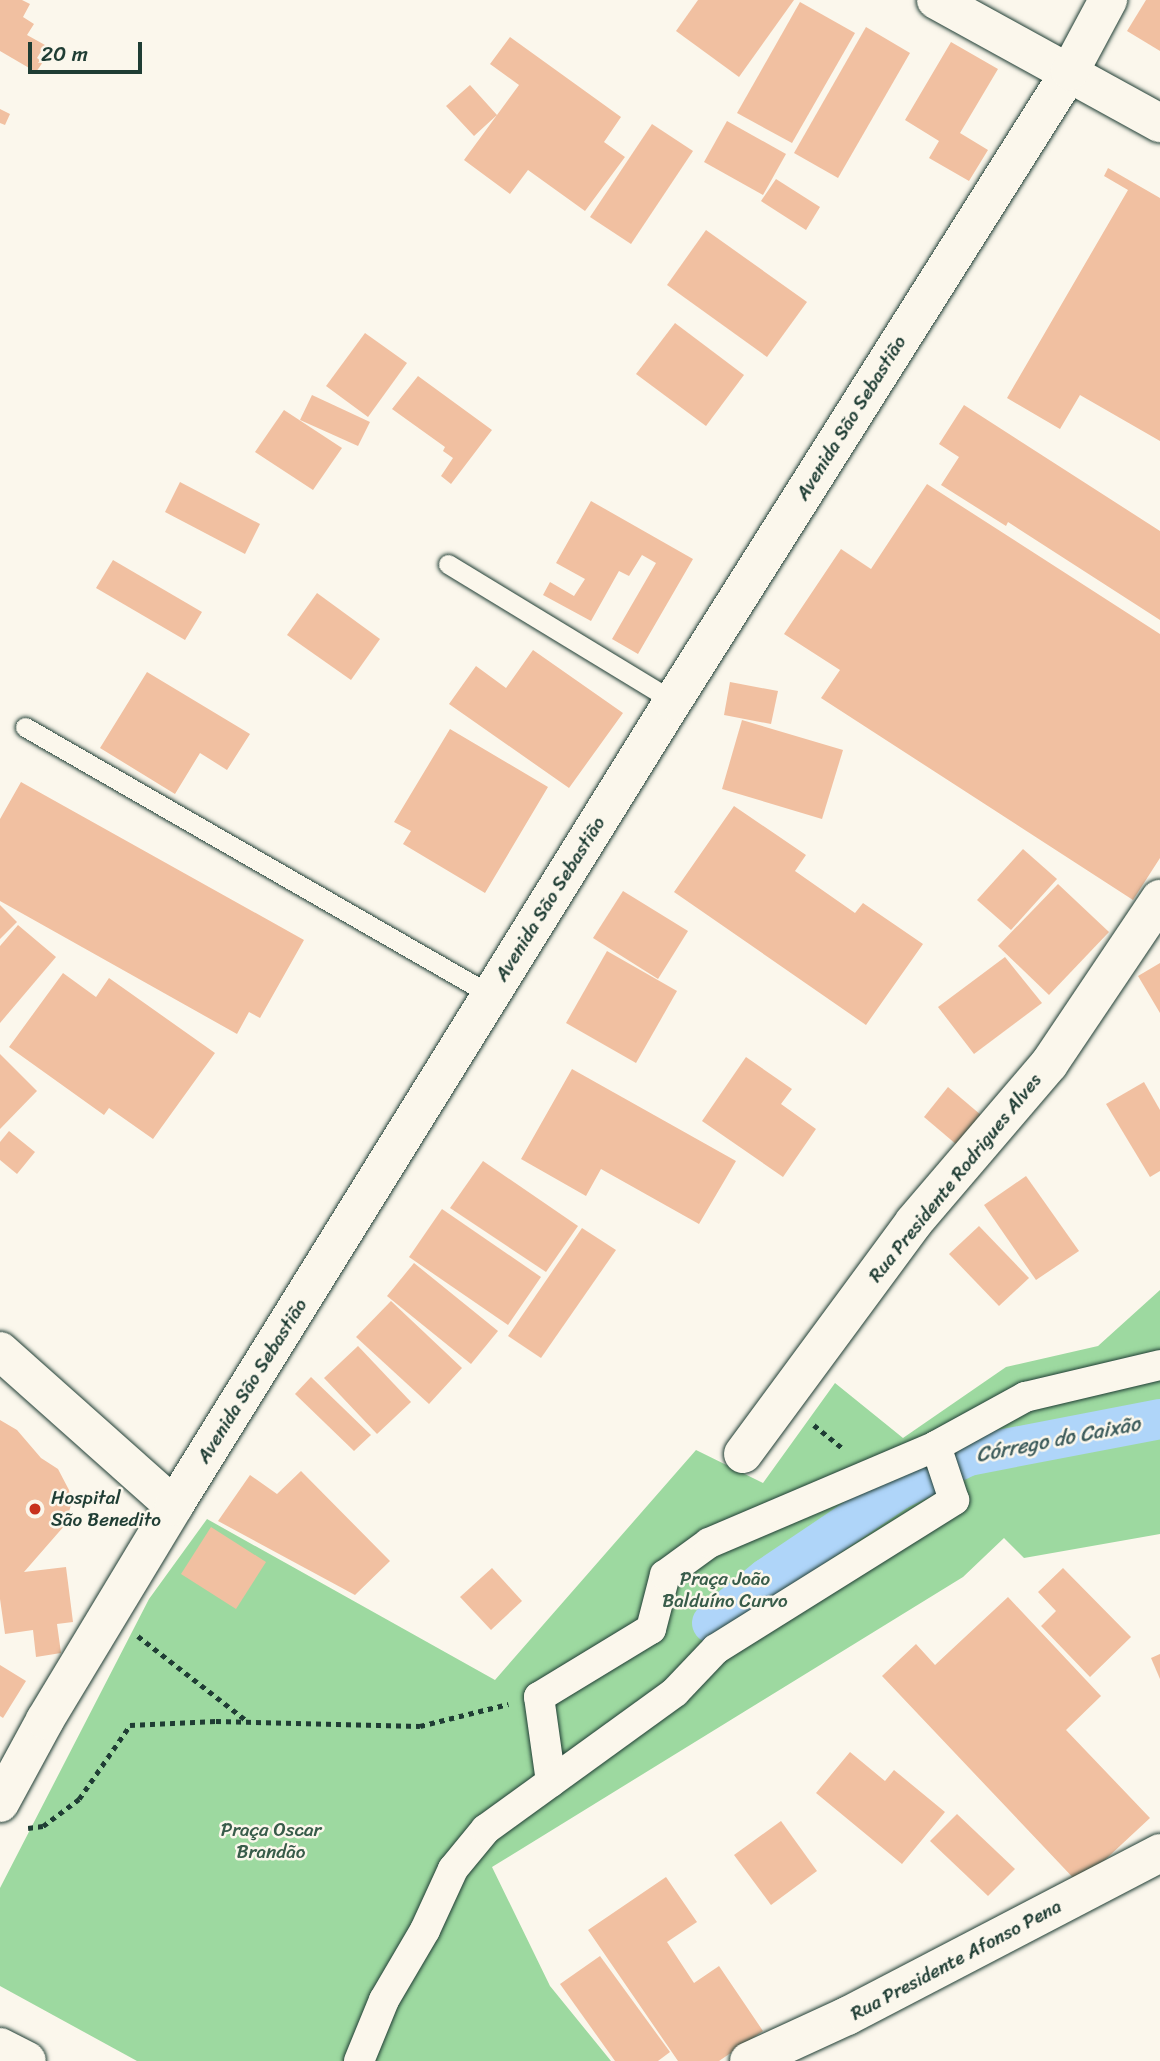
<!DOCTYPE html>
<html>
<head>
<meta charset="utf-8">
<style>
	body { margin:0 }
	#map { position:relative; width:1160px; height:2061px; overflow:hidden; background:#fbf7ec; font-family:Sriracha,sans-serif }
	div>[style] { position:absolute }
	.green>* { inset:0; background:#9dd9a0 }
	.canal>* { height:40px; margin:-20px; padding:0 20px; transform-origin:20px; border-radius:20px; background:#afd5f9 }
	.building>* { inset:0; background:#f1c0a1 }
	.path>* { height:4.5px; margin-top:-2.25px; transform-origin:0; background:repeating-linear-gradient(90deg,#1f3d34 0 5px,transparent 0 10px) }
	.roads { filter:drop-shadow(0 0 2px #1f3d34) drop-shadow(0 0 2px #1f3d34) }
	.service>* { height:19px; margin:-9.5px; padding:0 9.5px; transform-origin:9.5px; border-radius:9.5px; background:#fbf7ec }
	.pedestrian>* { height:30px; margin:-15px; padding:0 15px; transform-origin:15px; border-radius:15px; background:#fbf7ec }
	.minor>* { height:38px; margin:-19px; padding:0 19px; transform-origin:19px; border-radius:19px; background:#fbf7ec }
	.tertiary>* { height:38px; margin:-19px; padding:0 19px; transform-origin:19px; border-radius:19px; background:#fbf7ec }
	.dots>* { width:19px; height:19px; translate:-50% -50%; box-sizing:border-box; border:4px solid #fbf7ec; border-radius:50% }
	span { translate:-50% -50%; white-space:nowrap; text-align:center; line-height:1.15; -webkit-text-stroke:5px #fbf7ec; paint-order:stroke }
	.street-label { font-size:19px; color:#1f3d34 }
	.poi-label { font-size:19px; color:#1f3d34 }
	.left { translate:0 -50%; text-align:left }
	.park-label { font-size:19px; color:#385c4a }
	.water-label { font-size:21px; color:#3c5b5b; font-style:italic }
	.scale { position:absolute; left:28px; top:42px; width:114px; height:32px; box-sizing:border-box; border:4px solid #1f3d34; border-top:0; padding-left:9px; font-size:21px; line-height:24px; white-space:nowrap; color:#1f3d34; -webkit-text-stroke:5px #fbf7ec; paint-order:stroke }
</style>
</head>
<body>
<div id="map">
	<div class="green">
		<div style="clip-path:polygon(1160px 1290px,1160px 1534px,1024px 1558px,1004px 1538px,963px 1577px,492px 1867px,550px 1986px,611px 2061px,137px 2061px,0 1986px,0 1888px,149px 1599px,207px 1519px,495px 1680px,696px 1450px,763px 1483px,835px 1383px,903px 1438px,1006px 1367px,1098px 1346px)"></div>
	</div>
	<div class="canal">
		<div style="left:712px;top:1623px;width:71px;rotate:-39.3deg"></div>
		<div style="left:767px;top:1578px;width:158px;rotate:-33.9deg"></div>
		<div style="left:898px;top:1490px;width:78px;rotate:-25.9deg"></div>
		<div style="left:968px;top:1456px;width:196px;rotate:-10.9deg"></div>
	</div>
	<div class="building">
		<div style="clip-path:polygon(0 0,22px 0,30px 4px,23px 17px,34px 24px,27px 35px,45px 45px,37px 58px,43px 62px,36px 72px,0 51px)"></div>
		<div style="clip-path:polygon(698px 0,794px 0,739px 77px,676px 31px)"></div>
		<div style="clip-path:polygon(1146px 0,1160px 0,1160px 51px,1127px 31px)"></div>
		<div style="clip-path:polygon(800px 2px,855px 33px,792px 143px,737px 113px)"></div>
		<div style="clip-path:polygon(866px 27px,910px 53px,838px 178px,794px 153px)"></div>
		<div style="clip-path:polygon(510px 37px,621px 117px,604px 142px,625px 157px,585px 211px,528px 170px,510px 194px,464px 160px,497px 115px,474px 136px,446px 106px,470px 85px,497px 115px,519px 85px,490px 64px)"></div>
		<div style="clip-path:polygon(951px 42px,998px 69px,960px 133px,988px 150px,969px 181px,929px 158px,939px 141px,905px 120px)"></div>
		<div style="clip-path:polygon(0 109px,10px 114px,5px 125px,0 123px)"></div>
		<div style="clip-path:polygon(727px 121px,786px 154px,763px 195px,704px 162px)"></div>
		<div style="clip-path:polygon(652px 124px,693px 151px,631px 244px,590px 217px)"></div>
		<div style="clip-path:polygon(1108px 168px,1160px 198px,1160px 441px,1080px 395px,1060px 429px,1007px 398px,1128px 190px,1104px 176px)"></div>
		<div style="clip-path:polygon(776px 179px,820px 207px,806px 230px,761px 201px)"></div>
		<div style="clip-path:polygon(706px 230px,807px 302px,767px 357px,667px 285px)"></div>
		<div style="clip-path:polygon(675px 323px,744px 375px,706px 426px,636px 374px)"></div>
		<div style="clip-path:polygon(365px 333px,407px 363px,368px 417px,326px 386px)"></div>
		<div style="clip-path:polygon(418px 376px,492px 430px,451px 484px,441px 476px,453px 458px,443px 451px,445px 447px,392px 409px)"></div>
		<div style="clip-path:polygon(312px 395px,370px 422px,358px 446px,300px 420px)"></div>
		<div style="clip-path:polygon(964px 405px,1160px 531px,1160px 620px,1008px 522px,1006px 526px,941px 485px,959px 457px,939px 444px)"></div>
		<div style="clip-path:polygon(284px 410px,342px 448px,313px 490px,255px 452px)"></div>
		<div style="clip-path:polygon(180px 482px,260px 524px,245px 554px,165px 512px)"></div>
		<div style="clip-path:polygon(927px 484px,1160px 634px,1160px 858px,1133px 900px,821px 698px,840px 670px,784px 634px,841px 549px,871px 569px)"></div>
		<div style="clip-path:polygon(591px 501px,693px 559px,638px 654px,612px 639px,656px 563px,642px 555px,629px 576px,619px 571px,591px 621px,543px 595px,550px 582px,574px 596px,585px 579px,556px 563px)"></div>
		<div style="clip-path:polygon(113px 560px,202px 612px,185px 640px,96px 588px)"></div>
		<div style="clip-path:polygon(317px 593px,380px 639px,351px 680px,287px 635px)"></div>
		<div style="clip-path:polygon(533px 650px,623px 713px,569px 788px,449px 704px,476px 666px,506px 688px)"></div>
		<div style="clip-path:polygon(147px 672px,250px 734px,227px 770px,200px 753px,175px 794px,100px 748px)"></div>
		<div style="clip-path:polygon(730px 682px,778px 691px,771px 724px,724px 715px)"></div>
		<div style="clip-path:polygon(742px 720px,843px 750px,822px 819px,722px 789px)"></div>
		<div style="clip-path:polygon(450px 729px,548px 787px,485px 893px,403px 844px,411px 831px,394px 822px)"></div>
		<div style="clip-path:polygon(21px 782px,304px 940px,260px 1018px,249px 1012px,237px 1034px,0 901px,0 819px)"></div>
		<div style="clip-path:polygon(734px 806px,806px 855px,795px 871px,855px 913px,863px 903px,923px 944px,866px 1025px,674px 892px)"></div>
		<div style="clip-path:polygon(1023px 849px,1057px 879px,1011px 930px,977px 900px)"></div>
		<div style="clip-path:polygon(1058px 884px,1109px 932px,1049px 995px,998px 946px)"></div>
		<div style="clip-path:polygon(623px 891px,688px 931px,658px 979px,593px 938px)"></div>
		<div style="clip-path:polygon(0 905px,17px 922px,0 939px)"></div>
		<div style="clip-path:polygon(18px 925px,56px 957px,0 1023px,0 946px)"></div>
		<div style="clip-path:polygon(607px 951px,677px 991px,636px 1063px,566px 1023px)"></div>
		<div style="clip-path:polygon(1005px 957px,1042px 1003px,974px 1054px,938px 1007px)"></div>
		<div style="clip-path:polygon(1160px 963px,1160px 1013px,1138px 976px)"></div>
		<div style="clip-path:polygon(63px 973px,96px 997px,109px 978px,215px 1053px,153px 1139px,109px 1108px,104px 1115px,9px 1047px)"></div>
		<div style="clip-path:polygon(0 1054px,37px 1091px,0 1129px)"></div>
		<div style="clip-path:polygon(746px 1057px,792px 1089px,781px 1104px,816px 1129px,783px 1177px,702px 1121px)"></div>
		<div style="clip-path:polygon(572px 1069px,736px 1161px,699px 1224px,601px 1169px,586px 1196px,521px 1159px)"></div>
		<div style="clip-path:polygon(1144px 1082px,1160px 1110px,1160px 1171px,1150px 1177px,1106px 1104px)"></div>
		<div style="clip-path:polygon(948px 1087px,981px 1115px,957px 1145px,924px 1117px)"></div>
		<div style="clip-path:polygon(9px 1131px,35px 1152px,17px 1174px,0 1160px,0 1142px)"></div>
		<div style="clip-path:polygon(483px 1161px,578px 1226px,546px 1272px,450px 1208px)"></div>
		<div style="clip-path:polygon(1026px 1176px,1079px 1251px,1036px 1280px,984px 1205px)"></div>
		<div style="clip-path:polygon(442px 1209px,541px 1277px,508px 1325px,409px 1257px)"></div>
		<div style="clip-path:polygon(979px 1226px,1029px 1278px,999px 1306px,949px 1254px)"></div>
		<div style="clip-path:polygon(582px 1228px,616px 1250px,541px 1358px,508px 1336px)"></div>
		<div style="clip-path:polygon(414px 1263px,498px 1331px,471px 1364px,387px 1296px)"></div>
		<div style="clip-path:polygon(391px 1301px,462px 1368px,429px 1404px,356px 1337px)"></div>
		<div style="clip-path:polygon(358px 1346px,411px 1402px,377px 1434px,324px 1378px)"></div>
		<div style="clip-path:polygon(311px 1377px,371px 1435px,354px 1451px,295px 1394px)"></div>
		<div style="clip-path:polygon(0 1420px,17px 1430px,41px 1458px,58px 1469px,69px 1490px,71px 1505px,65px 1525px,24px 1572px,66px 1567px,73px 1622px,57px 1624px,61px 1653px,36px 1657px,33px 1630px,5px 1634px,0 1599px)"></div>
		<div style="clip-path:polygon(301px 1471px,390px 1561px,355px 1595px,218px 1521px,250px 1475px,277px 1494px)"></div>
		<div style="clip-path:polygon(211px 1527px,266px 1562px,236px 1609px,181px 1574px)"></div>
		<div style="clip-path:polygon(492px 1568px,522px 1601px,491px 1630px,460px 1597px)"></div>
		<div style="clip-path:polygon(1063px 1568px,1131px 1637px,1090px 1677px,1041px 1626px,1056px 1611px,1038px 1592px)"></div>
		<div style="clip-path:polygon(1008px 1597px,1101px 1696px,1066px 1730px,1150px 1818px,1079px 1884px,882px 1676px,916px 1644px,935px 1665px)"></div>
		<div style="clip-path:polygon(1160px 1654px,1160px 1679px,1151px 1658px)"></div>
		<div style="clip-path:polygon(0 1665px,26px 1681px,3px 1718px,0 1716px)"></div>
		<div style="clip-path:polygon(850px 1752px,885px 1781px,894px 1770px,945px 1812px,902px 1864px,816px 1793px)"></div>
		<div style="clip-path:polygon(957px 1814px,1015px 1869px,988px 1896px,930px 1841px)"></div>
		<div style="clip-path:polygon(781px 1821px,817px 1871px,771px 1905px,734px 1855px)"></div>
		<div style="clip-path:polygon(666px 1877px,697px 1922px,667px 1942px,694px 1983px,719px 1966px,763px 2031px,719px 2061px,678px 2061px,588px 1930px)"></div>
		<div style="clip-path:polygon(600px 1956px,670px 2052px,658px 2061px,615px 2061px,560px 1984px)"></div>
	</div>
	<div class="path">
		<div style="left:814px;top:1425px;width:36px;rotate:39deg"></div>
		<div style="left:138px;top:1636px;width:138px;rotate:37.9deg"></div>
		<div style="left:28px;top:1828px;width:15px;rotate:-8deg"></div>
		<div style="left:43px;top:1826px;width:45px;rotate:-36.9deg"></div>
		<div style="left:79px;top:1799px;width:90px;rotate:-55.4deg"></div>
		<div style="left:130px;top:1725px;width:86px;rotate:-2.7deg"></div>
		<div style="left:216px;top:1721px;width:204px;rotate:1.4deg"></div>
		<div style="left:420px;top:1726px;width:91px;rotate:-14deg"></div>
	</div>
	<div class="roads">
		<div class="service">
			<div style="left:448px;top:564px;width:263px;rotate:31.3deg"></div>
			<div style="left:25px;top:727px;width:538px;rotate:29.9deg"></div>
		</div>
		<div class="pedestrian">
			<div style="left:551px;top:1782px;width:86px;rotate:-98deg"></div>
			<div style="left:539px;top:1697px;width:131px;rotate:-31.3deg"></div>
			<div style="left:651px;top:1629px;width:56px;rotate:-75.5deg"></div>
			<div style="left:665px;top:1575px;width:54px;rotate:-36deg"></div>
			<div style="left:709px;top:1543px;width:247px;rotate:-23.1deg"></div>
			<div style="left:936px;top:1446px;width:102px;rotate:-28.8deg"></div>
			<div style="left:1025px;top:1397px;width:139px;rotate:-13.3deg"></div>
			<div style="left:359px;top:2061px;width:66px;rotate:-67.7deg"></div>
			<div style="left:384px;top:2000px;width:81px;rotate:-59.6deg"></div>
			<div style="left:425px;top:1930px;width:67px;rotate:-65.3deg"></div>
			<div style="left:453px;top:1869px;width:52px;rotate:-50.5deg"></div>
			<div style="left:486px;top:1829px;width:233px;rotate:-35.9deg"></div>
			<div style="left:675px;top:1692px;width:59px;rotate:-46.4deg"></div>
			<div style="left:716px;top:1649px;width:281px;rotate:-32deg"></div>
			<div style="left:954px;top:1500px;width:57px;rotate:-108.4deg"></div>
		</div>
		<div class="minor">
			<div style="left:0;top:1351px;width:233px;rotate:41.7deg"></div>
			<div style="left:743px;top:1454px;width:288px;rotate:-53.6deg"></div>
			<div style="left:914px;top:1222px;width:208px;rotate:-49.5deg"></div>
			<div style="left:1049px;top:1064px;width:199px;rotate:-56.1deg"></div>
			<div style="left:0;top:2047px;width:30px;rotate:27deg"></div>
			<div style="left:749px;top:2061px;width:108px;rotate:-24.7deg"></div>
			<div style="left:847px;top:2016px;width:353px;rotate:-27.5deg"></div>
		</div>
		<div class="tertiary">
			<div style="left:936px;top:0;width:256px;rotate:28.8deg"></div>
			<div style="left:0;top:1803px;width:94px;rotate:-61.5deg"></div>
			<div style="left:45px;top:1720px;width:250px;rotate:-58.9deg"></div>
			<div style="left:174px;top:1506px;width:947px;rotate:-58.21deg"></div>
			<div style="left:673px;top:701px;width:745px;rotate:-57.78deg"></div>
			<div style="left:1070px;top:71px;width:81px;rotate:-61.8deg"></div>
		</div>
	</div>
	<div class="dots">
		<div style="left:35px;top:1509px;background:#c8321e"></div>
	</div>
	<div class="street-label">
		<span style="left:851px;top:418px;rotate:-58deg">Avenida São Sebastião</span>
		<span style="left:550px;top:899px;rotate:-58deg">Avenida São Sebastião</span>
		<span style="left:955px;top:1178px;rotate:-51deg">Rua Presidente Rodrigues Alves</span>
		<span style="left:252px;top:1381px;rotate:-58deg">Avenida São Sebastião</span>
		<span style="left:956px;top:1960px;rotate:-28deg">Rua Presidente Afonso Pena</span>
	</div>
	<div class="poi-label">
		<span class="left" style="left:51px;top:1509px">Hospital<br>São Benedito</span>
	</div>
	<div class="park-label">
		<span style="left:725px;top:1590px">Praça João<br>Balduíno Curvo</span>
		<span style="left:271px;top:1841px">Praça Oscar<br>Brandão</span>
	</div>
	<div class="water-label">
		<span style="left:1058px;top:1439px;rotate:-11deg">Córrego do Caixão</span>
	</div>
	<div class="scale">20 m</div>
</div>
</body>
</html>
